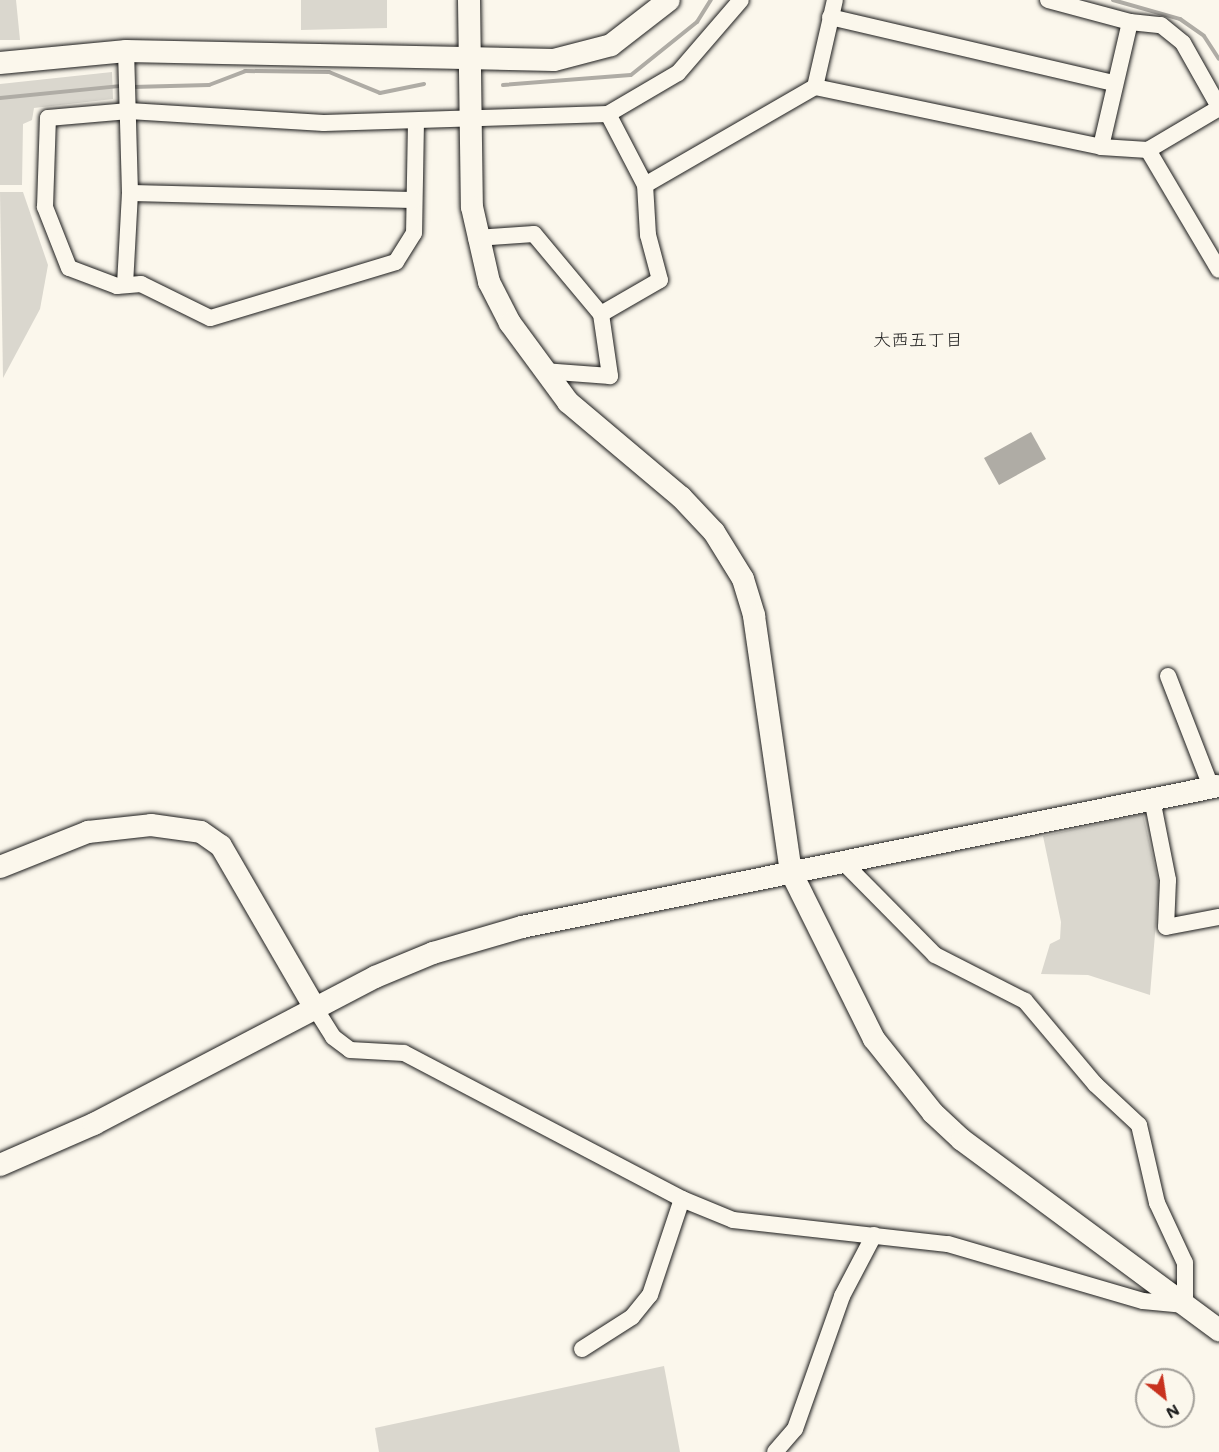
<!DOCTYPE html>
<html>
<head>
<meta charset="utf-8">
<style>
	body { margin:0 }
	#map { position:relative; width:1219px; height:1452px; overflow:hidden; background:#fbf7ec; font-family:Mali,"Klee One",sans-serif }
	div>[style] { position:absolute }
	.green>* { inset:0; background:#dad7ce }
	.water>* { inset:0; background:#afaca5 }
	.stream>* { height:4px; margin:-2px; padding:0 2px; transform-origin:2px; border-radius:2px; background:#afaca5 }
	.roads { filter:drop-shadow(0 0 2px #1c1c1c) drop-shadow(0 0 2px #1c1c1c) }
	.street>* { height:16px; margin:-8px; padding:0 8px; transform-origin:8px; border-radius:8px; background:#fbf7ec }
	.secondary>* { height:22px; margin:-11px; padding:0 11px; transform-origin:11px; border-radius:11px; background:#fbf7ec }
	span { translate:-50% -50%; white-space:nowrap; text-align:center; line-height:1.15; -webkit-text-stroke:4.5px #fbf7ec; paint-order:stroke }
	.neighbourhood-label { font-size:18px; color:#1c1c1c }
	.north { position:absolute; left:1135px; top:1368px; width:60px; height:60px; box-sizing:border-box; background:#fbf7ec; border:2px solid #a29f99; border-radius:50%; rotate:150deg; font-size:16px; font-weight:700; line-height:24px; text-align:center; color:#1c1c1c }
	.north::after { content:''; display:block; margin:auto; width:21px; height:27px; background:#c8321e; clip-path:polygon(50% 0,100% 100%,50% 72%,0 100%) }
</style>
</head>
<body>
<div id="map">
	<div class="green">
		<div style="clip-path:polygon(0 0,16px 0,20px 40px,0 40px)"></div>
		<div style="clip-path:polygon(301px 0,387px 0,387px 28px,301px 30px)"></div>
		<div style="clip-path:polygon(112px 72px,113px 99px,34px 108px,32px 120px,23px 124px,22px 185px,0 185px,0 84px)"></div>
		<div style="clip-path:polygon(0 192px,23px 192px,48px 265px,40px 309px,3px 378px)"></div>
		<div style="clip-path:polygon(1143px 814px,1159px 885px,1150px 995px,1088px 975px,1041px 974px,1050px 944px,1060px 939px,1061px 922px,1043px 836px)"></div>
		<div style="clip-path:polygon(664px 1366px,680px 1452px,379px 1452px,375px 1428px)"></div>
	</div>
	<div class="water">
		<div style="clip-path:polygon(1031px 432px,1046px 459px,999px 485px,984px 458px)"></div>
	</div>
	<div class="stream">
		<div style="left:1113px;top:0;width:70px;rotate:15.8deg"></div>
		<div style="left:1180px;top:19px;width:29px;rotate:35deg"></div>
		<div style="left:1204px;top:36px;width:27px;rotate:57deg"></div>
		<div style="left:503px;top:85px;width:128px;rotate:-4.5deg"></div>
		<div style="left:631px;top:75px;width:85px;rotate:-38.8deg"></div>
		<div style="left:697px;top:22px;width:26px;rotate:-58deg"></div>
		<div style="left:132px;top:87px;width:77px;rotate:-1.5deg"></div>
		<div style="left:209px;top:85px;width:39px;rotate:-21deg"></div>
		<div style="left:245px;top:71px;width:84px;rotate:0.7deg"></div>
		<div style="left:329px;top:72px;width:55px;rotate:22.4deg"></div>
		<div style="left:380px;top:93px;width:45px;rotate:-11.6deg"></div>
		<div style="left:0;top:98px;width:122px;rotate:-5.7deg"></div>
	</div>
	<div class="roads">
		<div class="street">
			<div style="left:1048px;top:0;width:85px;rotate:15deg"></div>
			<div style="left:1130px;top:22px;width:128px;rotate:103.1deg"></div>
			<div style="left:830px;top:17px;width:292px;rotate:13.1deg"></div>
			<div style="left:1130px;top:22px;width:31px;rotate:6deg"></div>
			<div style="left:1161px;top:25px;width:28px;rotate:39deg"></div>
			<div style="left:1183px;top:43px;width:73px;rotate:60.6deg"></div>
			<div style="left:815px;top:87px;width:89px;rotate:-77.1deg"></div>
			<div style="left:416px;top:121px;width:112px;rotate:91deg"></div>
			<div style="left:414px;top:233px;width:34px;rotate:122deg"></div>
			<div style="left:396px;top:262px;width:194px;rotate:163.2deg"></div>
			<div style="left:210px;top:318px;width:77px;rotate:-153.8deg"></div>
			<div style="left:141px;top:284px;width:24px;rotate:175deg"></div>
			<div style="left:117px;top:286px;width:51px;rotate:-159.4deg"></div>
			<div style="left:69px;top:268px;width:66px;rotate:-111.5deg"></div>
			<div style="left:45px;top:207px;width:89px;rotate:-88.1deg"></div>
			<div style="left:48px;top:118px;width:81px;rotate:-4.9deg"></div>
			<div style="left:129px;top:111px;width:195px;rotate:3.5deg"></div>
			<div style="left:324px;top:123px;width:284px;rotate:-1.8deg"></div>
			<div style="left:608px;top:114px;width:81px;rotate:-30.4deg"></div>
			<div style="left:678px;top:73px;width:96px;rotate:-49.2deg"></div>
			<div style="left:1148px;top:150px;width:139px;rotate:59.4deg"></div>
			<div style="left:645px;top:185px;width:196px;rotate:-30deg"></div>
			<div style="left:815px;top:87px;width:292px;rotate:11.8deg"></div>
			<div style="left:1101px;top:147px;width:47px;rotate:3.7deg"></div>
			<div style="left:1148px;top:150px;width:82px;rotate:-30.6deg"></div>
			<div style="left:130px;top:193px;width:284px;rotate:1.4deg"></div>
			<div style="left:476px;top:238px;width:58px;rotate:-3.9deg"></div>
			<div style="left:534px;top:234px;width:104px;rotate:50.1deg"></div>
			<div style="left:601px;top:314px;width:63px;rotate:81.7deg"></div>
			<div style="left:610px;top:376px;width:67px;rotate:-175.7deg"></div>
			<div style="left:125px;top:285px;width:92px;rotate:-86.9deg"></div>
			<div style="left:130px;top:193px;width:142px;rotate:-91.6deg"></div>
			<div style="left:601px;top:314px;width:68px;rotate:-30deg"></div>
			<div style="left:660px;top:280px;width:47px;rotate:-104.9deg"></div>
			<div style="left:648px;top:235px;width:50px;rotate:-93.4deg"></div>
			<div style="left:645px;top:185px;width:80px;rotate:-117.5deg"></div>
			<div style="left:1168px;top:676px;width:119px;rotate:68.8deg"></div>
			<div style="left:1152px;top:799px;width:83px;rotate:78.8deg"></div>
			<div style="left:1168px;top:880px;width:47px;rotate:92.4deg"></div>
			<div style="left:1166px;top:927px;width:54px;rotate:-10.7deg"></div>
			<div style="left:315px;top:1008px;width:34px;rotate:58deg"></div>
			<div style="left:333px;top:1037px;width:21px;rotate:37deg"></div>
			<div style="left:350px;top:1050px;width:54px;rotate:3.2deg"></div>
			<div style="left:404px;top:1053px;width:314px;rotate:27.7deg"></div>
			<div style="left:682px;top:1199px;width:55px;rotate:22.4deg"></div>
			<div style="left:733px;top:1220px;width:216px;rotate:6.4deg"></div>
			<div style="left:948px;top:1244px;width:203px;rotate:16.3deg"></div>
			<div style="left:1143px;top:1301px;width:42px;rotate:5.4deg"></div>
			<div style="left:1185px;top:1305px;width:42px;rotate:-90deg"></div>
			<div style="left:1185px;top:1263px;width:66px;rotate:-115deg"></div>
			<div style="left:1157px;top:1203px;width:80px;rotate:-103deg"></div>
			<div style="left:1139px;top:1125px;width:60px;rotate:-137deg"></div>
			<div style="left:1095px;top:1084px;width:109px;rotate:-130.1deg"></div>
			<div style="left:1025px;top:1001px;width:101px;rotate:-152.9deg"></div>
			<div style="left:935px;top:955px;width:132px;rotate:-134.7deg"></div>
			<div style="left:582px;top:1349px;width:59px;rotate:-32.6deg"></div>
			<div style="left:632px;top:1317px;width:28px;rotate:-51deg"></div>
			<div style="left:650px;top:1295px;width:101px;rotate:-71.6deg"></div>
			<div style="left:775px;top:1452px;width:30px;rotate:-49deg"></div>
			<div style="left:795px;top:1429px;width:141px;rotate:-70.5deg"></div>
			<div style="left:842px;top:1296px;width:69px;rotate:-62.3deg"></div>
		</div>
		<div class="secondary">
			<div style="left:469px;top:0;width:207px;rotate:89.2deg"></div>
			<div style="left:472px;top:207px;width:77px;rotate:77.2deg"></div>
			<div style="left:489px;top:282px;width:46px;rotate:62.9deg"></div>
			<div style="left:510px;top:323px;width:98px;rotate:53.7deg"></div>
			<div style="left:568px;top:402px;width:148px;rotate:40.1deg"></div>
			<div style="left:681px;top:497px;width:48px;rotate:46.7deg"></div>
			<div style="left:714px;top:532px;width:55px;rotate:58.3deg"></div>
			<div style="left:743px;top:579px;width:39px;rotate:73deg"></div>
			<div style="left:754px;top:616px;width:259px;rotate:81.8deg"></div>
			<div style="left:791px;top:872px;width:186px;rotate:63.6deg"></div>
			<div style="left:874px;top:1039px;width:95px;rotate:51.4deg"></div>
			<div style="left:933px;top:1113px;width:40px;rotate:43deg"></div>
			<div style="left:962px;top:1140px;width:320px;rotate:36.5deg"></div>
			<div style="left:0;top:63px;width:127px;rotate:-5.4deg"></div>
			<div style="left:126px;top:51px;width:428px;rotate:1.2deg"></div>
			<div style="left:554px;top:60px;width:59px;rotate:-14.7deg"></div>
			<div style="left:611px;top:45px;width:73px;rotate:-37.8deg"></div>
			<div style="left:0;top:867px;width:95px;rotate:-21.7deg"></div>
			<div style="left:88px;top:832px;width:63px;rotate:-6.3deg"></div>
			<div style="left:151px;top:825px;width:50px;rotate:8deg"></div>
			<div style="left:201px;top:832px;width:24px;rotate:35deg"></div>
			<div style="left:221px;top:846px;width:187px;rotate:59.9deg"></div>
			<div style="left:0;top:1165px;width:103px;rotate:-23.6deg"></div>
			<div style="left:94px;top:1124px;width:317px;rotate:-27.6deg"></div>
			<div style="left:375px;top:977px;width:63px;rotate:-22.5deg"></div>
			<div style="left:433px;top:953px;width:93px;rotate:-16.3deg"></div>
			<div style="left:522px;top:927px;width:711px;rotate:-11.44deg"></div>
		</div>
	</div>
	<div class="neighbourhood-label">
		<span style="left:918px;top:339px">大西五丁目</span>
	</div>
	<div class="north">N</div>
</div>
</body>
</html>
